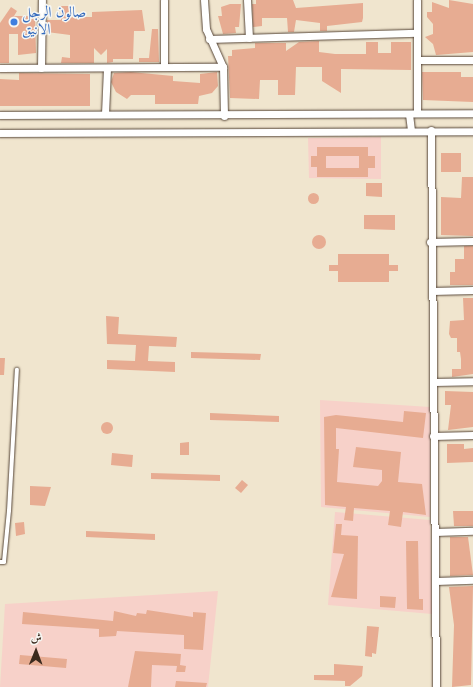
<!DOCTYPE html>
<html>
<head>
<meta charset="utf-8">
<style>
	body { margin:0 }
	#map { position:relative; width:473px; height:687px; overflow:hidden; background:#f0e5ce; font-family:"Old Standard TT",Amiri,serif }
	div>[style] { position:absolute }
	.built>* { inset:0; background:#f7d1c9 }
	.building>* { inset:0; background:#e7ac92 }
	.round { border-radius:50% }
	.roads { filter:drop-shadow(0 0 1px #564638) drop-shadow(0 0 1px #564638) }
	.service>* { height:3.5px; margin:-1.75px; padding:0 1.75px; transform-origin:1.75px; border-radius:1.75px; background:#fff }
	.minor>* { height:7px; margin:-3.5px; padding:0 3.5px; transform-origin:3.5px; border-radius:3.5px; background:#fff }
	.dots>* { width:11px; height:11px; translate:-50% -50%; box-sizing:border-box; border:2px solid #f6f6f2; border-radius:50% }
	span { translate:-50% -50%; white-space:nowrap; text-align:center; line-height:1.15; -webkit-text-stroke:3px #f6f6f2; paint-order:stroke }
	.shop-label { font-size:15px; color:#366cbe }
	.left { translate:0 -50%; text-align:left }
	.north { position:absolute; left:16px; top:631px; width:40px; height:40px; -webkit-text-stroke:3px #f6f6f2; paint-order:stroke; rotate:1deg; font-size:11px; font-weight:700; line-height:16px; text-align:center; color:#3b2a1e }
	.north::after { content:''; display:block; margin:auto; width:14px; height:18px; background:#3b2a1e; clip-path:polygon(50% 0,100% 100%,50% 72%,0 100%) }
</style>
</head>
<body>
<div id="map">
	<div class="built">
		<div style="clip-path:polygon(381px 137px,381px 179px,309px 178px,308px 138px)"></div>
		<div style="clip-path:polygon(320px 400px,430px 407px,430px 517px,321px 507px)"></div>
		<div style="clip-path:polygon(335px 512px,430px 520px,432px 614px,328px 605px)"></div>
		<div style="clip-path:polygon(218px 591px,208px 687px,0 687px,5px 604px)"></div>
	</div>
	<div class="building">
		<div style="clip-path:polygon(256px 0,293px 0,296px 8px,363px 3px,363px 18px,362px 22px,327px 26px,327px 31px,320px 31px,320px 23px,296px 20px,294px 32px,288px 32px,287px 18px,262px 18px,262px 26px,253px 27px,252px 4px,256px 4px)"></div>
		<div style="clip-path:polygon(449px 0,473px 4px,473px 52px,436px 55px,433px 44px,425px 37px,433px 34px,433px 24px,427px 17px,427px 12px,432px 12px,432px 2px,449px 8px)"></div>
		<div style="clip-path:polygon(230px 4px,241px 4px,239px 27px,235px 27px,236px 33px,223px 34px,218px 16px,222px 16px,221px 7px)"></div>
		<div style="clip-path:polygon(61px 6px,69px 6px,69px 17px,92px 17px,92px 12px,142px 10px,145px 31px,134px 31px,133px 59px,113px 59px,113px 62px,107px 63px,107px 49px,101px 55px,94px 48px,94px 63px,61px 63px,62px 57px,70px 58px,70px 35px,47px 32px,47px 20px,61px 20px)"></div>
		<div style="clip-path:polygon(11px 7px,17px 11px,14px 16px,35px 16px,36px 53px,18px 55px,18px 34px,9px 34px,9px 63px,0 63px,0 23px)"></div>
		<div style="clip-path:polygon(152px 29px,158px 29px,159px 62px,139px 62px,139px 58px,149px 58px)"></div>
		<div style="clip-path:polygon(319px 41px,319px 52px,335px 54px,366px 54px,366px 42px,378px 42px,378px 53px,391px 53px,391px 42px,411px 42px,411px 70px,341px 69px,341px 93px,322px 81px,322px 67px,296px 67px,295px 95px,278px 95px,278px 80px,260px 80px,259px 99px,230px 98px,228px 56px,232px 56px,232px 50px,255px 48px,255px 43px,286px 43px,286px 51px,299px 42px)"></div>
		<div style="clip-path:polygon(217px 72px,218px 86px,212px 93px,199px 96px,198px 104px,155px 104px,155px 95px,131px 95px,127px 99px,116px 92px,111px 82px,114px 73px,131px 72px,173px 76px,173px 81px,200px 83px,200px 74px)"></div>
		<div style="clip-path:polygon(422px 72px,461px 72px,461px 77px,473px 77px,473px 102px,423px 100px)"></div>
		<div style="clip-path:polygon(19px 73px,90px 74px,90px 106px,0 106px,0 79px,19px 80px)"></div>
		<div style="clip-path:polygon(evenodd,317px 147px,368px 147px,368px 156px,375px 156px,375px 168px,368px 168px,368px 177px,317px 177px,317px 167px,311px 167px,311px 156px,317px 156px,317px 147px,326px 156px,359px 156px,359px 168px,326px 168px,326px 156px)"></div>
		<div style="clip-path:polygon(441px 153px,461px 153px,461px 172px,441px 172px)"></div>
		<div style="clip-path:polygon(462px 177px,473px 177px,473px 236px,441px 235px,441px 197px,461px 198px)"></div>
		<div style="clip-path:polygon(366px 183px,382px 183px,382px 197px,366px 196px)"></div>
		<div class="round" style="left:307.5px;top:192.5px;width:11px;height:11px"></div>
		<div style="clip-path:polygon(364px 215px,395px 215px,395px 230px,364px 229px)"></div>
		<div class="round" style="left:312px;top:235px;width:14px;height:14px"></div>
		<div style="clip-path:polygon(464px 246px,473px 246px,473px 285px,450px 285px,450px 272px,455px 272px,455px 259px,464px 259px)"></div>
		<div style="clip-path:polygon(338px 254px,389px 254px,389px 265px,398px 265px,398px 271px,389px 271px,389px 282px,338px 282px,338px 271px,329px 271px,329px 265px,338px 265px)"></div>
		<div style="clip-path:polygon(463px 298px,473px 298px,473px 374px,452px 377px,452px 369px,461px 369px,461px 359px,460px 352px,457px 352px,457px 338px,451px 338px,449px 334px,450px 321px,464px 320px)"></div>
		<div style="clip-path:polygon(106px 316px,119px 317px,118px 334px,177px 337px,176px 347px,149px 346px,148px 361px,175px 362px,175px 372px,107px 369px,107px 360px,135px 361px,136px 345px,107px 344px)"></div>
		<div style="clip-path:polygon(191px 352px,261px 354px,260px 360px,191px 358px)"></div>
		<div style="clip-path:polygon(0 358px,5px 358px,4px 375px,0 375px)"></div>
		<div style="clip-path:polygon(445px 391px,473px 392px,473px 427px,448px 430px,451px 405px,445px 405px)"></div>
		<div style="clip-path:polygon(404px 411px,426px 413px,423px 438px,336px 428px,336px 449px,339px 449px,337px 482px,378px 486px,382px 481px,382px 470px,353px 467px,356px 447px,401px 452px,398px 482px,422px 484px,426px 515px,403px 512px,401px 527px,388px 525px,390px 511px,354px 508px,353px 521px,344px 520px,346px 507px,325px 505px,324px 417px,336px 415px,403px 422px)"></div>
		<div style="clip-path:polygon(210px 413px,279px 416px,279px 422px,210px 420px)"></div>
		<div class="round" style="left:101px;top:422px;width:12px;height:12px"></div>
		<div style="clip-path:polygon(189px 442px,189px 455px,180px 455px,180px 443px)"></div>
		<div style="clip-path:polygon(447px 444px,464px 444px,464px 449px,473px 448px,473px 462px,447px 463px)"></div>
		<div style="clip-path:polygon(112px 453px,133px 455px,132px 467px,111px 465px)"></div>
		<div style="clip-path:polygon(151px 473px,220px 475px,220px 481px,151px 479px)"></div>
		<div style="clip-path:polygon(242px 480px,248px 485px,241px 493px,235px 488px)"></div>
		<div style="clip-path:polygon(30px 486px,51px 487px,45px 506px,30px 505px)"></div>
		<div style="clip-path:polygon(453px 511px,473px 511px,473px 526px,454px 526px)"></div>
		<div style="clip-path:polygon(24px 522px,25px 534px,16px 536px,15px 523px)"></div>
		<div style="clip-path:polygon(336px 524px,342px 524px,341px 535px,358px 536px,357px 599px,331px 597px,344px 554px,333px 553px)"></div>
		<div style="clip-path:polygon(86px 531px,155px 534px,155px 540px,86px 537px)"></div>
		<div style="clip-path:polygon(450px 537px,468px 537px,473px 575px,450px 576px)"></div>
		<div style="clip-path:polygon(406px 541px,418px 541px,419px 599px,423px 599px,423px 610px,407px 609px)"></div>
		<div style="clip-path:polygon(473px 586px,471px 685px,452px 687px,454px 625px,449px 587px)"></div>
		<div style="clip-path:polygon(380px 596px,396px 597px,395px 608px,380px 607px)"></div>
		<div style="clip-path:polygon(147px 610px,193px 617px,193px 612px,206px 613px,203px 650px,184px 649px,184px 635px,117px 631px,116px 636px,99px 637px,99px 629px,22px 624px,23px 612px,113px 621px,114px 611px,136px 616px,137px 613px,146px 614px)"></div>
		<div style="clip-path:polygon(367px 626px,379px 627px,376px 654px,372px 653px,372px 657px,365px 656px)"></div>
		<div style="clip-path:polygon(135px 651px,181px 654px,180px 665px,186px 666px,185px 672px,176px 672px,177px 666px,152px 665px,151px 687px,128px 687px)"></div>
		<div style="clip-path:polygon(20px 655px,67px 659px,66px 668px,19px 664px)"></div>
		<div style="clip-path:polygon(334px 664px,363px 666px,362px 676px,350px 686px,345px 686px,345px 681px,314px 680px,314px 675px,334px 675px)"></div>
		<div style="clip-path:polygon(176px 681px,207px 683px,206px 687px,175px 687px)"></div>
	</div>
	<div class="roads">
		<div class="service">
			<div style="left:0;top:562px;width:4px"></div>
			<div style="left:4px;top:562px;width:51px;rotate:-84.4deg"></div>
			<div style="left:9px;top:511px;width:141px;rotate:-86.8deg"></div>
		</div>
		<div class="minor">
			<div style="left:164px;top:0;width:67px;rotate:90deg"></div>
			<div style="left:204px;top:0;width:29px;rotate:86deg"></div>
			<div style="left:206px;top:29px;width:42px;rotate:65.9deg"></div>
			<div style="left:223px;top:67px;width:49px;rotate:88.8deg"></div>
			<div style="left:247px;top:0;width:38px;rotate:87deg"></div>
			<div style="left:417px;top:0;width:113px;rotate:90deg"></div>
			<div style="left:209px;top:39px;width:208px;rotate:-1.7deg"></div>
			<div style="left:417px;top:60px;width:56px"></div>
			<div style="left:0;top:68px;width:223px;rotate:-0.3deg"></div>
			<div style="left:41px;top:68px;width:68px;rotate:-89.2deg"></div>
			<div style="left:105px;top:114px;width:46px;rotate:-87.5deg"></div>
			<div style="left:409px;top:114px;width:16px;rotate:83deg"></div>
			<div style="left:0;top:115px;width:473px;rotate:-0.2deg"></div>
			<div style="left:431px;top:130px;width:557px;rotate:89.49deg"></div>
			<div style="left:0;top:133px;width:473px;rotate:-0.2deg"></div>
			<div style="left:430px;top:242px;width:43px;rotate:-1.3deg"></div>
			<div style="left:432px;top:291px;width:41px;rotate:-1.4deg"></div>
			<div style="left:434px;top:382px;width:39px;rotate:-1deg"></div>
			<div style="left:433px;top:436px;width:40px;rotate:-1.4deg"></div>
			<div style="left:435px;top:532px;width:38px;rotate:-2deg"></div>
			<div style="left:436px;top:581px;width:37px;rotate:-2deg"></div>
		</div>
	</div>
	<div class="dots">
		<div style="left:14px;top:22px;background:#3f7fe0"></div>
	</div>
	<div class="shop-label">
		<span class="left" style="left:22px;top:22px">صالون الرجل<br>الانيق</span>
	</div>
	<div class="north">ش</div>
</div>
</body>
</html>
